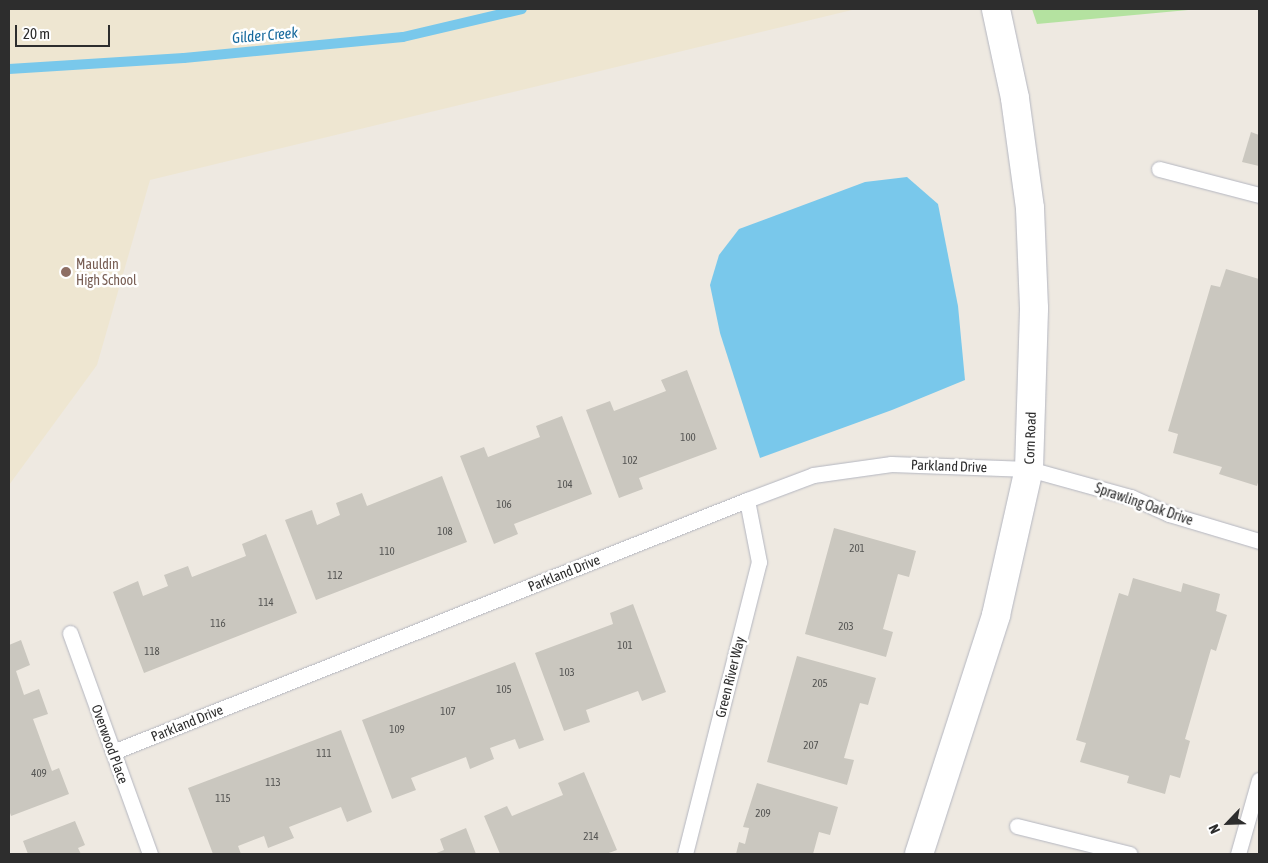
<!DOCTYPE html>
<html>
<head>
<meta charset="utf-8">
<style>
	body { margin:0 }
	#map { position:relative; width:1268px; height:863px; overflow:hidden; background:#eee9e1; font-family:"Asap Condensed",sans-serif }
	div>[style] { position:absolute }
	.education>* { inset:0; background:#eee6d1 }
	.green>* { inset:0; background:#b4e2a0 }
	.water>* { inset:0; background:#79c8eb }
	.stream>* { height:10px; margin:-5px; padding:0 5px; transform-origin:5px; border-radius:5px; background:#79c8eb }
	.building>* { inset:0; background:#cac7bf }
	.roads { filter:drop-shadow(0 0 1px #b4b6c0) drop-shadow(0 0 1px #b4b6c0) }
	.service>* { height:15px; margin:-7.5px; padding:0 7.5px; transform-origin:7.5px; border-radius:7.5px; background:#fff }
	.tertiary>* { height:28px; margin:-14px; padding:0 14px; transform-origin:14px; border-radius:14px; background:#fff }
	.dots>* { width:14px; height:14px; translate:-50% -50%; box-sizing:border-box; border:2px solid #fff; border-radius:50% }
	span { translate:-50% -50%; white-space:nowrap; text-align:center; line-height:1.15; -webkit-text-stroke:5px #fff; paint-order:stroke }
	.number-label { font-size:11px; color:#545452 }
	.number-label span { -webkit-text-stroke-width:0 }
	.education-label { font-size:14px; color:#785e54 }
	.left { translate:0 -50%; text-align:left }
	.street-label { font-size:14px; color:#2d2d2d }
	.water-label { font-size:15px; color:#13679b; font-style:italic }
	.frame { position:absolute; inset:0; border:10px solid #2d2d2d; pointer-events:none }
	.north { position:absolute; left:1203px; top:798px; width:50px; height:50px; -webkit-text-stroke:4px #fff; paint-order:stroke; rotate:246deg; font-size:14px; font-weight:700; line-height:20px; text-align:center; color:#2d2d2d }
	.north::after { content:''; display:block; margin:auto; width:18px; height:22px; background:#2d2d2d; clip-path:polygon(50% 0,100% 100%,50% 72%,0 100%) }
	.scale { position:absolute; left:15px; top:25px; width:95px; height:22px; box-sizing:border-box; border:2px solid #2d2d2d; border-top:0; padding-left:6px; font-size:15px; line-height:18px; white-space:nowrap; color:#2d2d2d; -webkit-text-stroke:4px #fff; paint-order:stroke }
</style>
</head>
<body>
<div id="map">
	<div class="education">
		<div style="clip-path:polygon(9px 9px,856px 9px,150px 180px,97px 365px,9px 485px)"></div>
	</div>
	<div class="green">
		<div style="clip-path:polygon(1032px 9px,1199px 9px,1037px 24px)"></div>
	</div>
	<div class="water">
		<div style="clip-path:polygon(907px 177px,938px 204px,958px 306px,965px 380px,892px 410px,760px 458px,720px 333px,710px 285px,719px 255px,739px 229px,865px 182px)"></div>
	</div>
	<div class="stream">
		<div style="left:9px;top:69px;width:175px;rotate:-3.6deg"></div>
		<div style="left:184px;top:58px;width:220px;rotate:-5.5deg"></div>
		<div style="left:403px;top:37px;width:122px;rotate:-13.2deg"></div>
	</div>
	<div class="building">
		<div style="clip-path:polygon(1251px 132px,1259px 135px,1259px 166px,1242px 162px)"></div>
		<div style="clip-path:polygon(1226px 269px,1259px 279px,1259px 479px,1257px 486px,1219px 474px,1222px 467px,1173px 453px,1178px 434px,1168px 431px,1211px 285px,1220px 287px)"></div>
		<div style="clip-path:polygon(687px 370px,717px 449px,639px 478px,643px 489px,619px 498px,586px 410px,610px 401px,614px 411px,666px 391px,661px 380px)"></div>
		<div style="clip-path:polygon(562px 416px,592px 494px,514px 524px,518px 534px,494px 544px,460px 456px,484px 447px,488px 457px,540px 437px,536px 426px)"></div>
		<div style="clip-path:polygon(442px 476px,467px 542px,316px 600px,285px 520px,312px 510px,317px 525px,340px 515px,336px 503px,362px 493px,367px 506px)"></div>
		<div style="clip-path:polygon(834px 528px,916px 551px,909px 577px,898px 574px,883px 629px,893px 632px,886px 657px,805px 634px)"></div>
		<div style="clip-path:polygon(266px 534px,297px 613px,144px 673px,113px 592px,138px 581px,143px 596px,168px 586px,164px 575px,188px 566px,192px 577px,246px 556px,242px 544px)"></div>
		<div style="clip-path:polygon(1133px 578px,1181px 592px,1183px 583px,1220px 594px,1216px 611px,1227px 615px,1216px 651px,1211px 649px,1185px 739px,1190px 741px,1180px 778px,1170px 775px,1165px 794px,1127px 783px,1129px 776px,1080px 762px,1086px 743px,1076px 740px,1119px 593px,1128px 596px)"></div>
		<div style="clip-path:polygon(633px 604px,666px 692px,642px 701px,638px 691px,586px 710px,590px 722px,564px 731px,535px 653px,613px 624px,610px 613px)"></div>
		<div style="clip-path:polygon(21px 640px,30px 665px,16px 671px,24px 695px,39px 689px,48px 714px,33px 719px,52px 771px,59px 768px,69px 794px,11px 816px,9px 810px,9px 645px)"></div>
		<div style="clip-path:polygon(797px 656px,876px 678px,868px 705px,860px 703px,844px 758px,854px 760px,847px 785px,767px 762px)"></div>
		<div style="clip-path:polygon(515px 662px,544px 740px,519px 749px,515px 739px,490px 748px,494px 759px,470px 769px,466px 757px,411px 778px,416px 790px,392px 799px,362px 720px)"></div>
		<div style="clip-path:polygon(341px 730px,372px 812px,347px 822px,341px 807px,289px 827px,294px 838px,268px 848px,264px 836px,238px 846px,241px 854px,213px 854px,188px 788px)"></div>
		<div style="clip-path:polygon(584px 772px,617px 850px,606px 854px,500px 854px,484px 816px,507px 806px,512px 816px,563px 795px,558px 783px)"></div>
		<div style="clip-path:polygon(757px 783px,838px 807px,830px 835px,819px 832px,813px 854px,736px 854px,739px 842px,745px 844px,749px 828px,743px 827px)"></div>
		<div style="clip-path:polygon(75px 821px,85px 845px,78px 848px,81px 854px,28px 854px,23px 841px)"></div>
		<div style="clip-path:polygon(466px 828px,476px 854px,434px 854px,444px 850px,440px 839px)"></div>
	</div>
	<div class="roads">
		<div class="service">
			<div style="left:1159px;top:169px;width:103px;rotate:14.6deg"></div>
			<div style="left:70px;top:633px;width:235px;rotate:70.1deg"></div>
			<div style="left:113px;top:752px;width:682px;rotate:-21.68deg"></div>
			<div style="left:747px;top:500px;width:71px;rotate:-20.7deg"></div>
			<div style="left:813px;top:475px;width:79px;rotate:-8deg"></div>
			<div style="left:891px;top:464px;width:138px;rotate:2.1deg"></div>
			<div style="left:1029px;top:469px;width:106px;rotate:15.4deg"></div>
			<div style="left:1131px;top:497px;width:42px;rotate:24.1deg"></div>
			<div style="left:1169px;top:514px;width:94px;rotate:16.7deg"></div>
			<div style="left:1017px;top:826px;width:116px;rotate:13.9deg"></div>
			<div style="left:685px;top:854px;width:301px;rotate:-75.8deg"></div>
			<div style="left:759px;top:562px;width:63px;rotate:-101deg"></div>
			<div style="left:1238px;top:854px;width:77px;rotate:-74.2deg"></div>
		</div>
		<div class="tertiary">
			<div style="left:919px;top:854px;width:251px;rotate:-72.1deg"></div>
			<div style="left:996px;top:615px;width:150px;rotate:-77.3deg"></div>
			<div style="left:1029px;top:469px;width:161px;rotate:-88.2deg"></div>
			<div style="left:1034px;top:308px;width:100px;rotate:-92.3deg"></div>
			<div style="left:1030px;top:208px;width:111px;rotate:-97.8deg"></div>
			<div style="left:1015px;top:98px;width:91px;rotate:-102.1deg"></div>
		</div>
	</div>
	<div class="dots">
		<div style="left:66px;top:272px;background:#8d6e63"></div>
	</div>
	<div class="number-label">
		<span style="left:688px;top:437px">100</span>
		<span style="left:630px;top:460px">102</span>
		<span style="left:565px;top:484px">104</span>
		<span style="left:504px;top:504px">106</span>
		<span style="left:445px;top:531px">108</span>
		<span style="left:857px;top:548px">201</span>
		<span style="left:387px;top:551px">110</span>
		<span style="left:335px;top:575px">112</span>
		<span style="left:266px;top:602px">114</span>
		<span style="left:218px;top:623px">116</span>
		<span style="left:846px;top:626px">203</span>
		<span style="left:625px;top:645px">101</span>
		<span style="left:152px;top:651px">118</span>
		<span style="left:567px;top:672px">103</span>
		<span style="left:820px;top:683px">205</span>
		<span style="left:504px;top:689px">105</span>
		<span style="left:448px;top:711px">107</span>
		<span style="left:397px;top:729px">109</span>
		<span style="left:811px;top:745px">207</span>
		<span style="left:324px;top:753px">111</span>
		<span style="left:39px;top:773px">409</span>
		<span style="left:273px;top:782px">113</span>
		<span style="left:223px;top:798px">115</span>
		<span style="left:763px;top:813px">209</span>
		<span style="left:591px;top:836px">214</span>
	</div>
	<div class="education-label">
		<span class="left" style="left:76px;top:272px">Mauldin<br>High School</span>
	</div>
	<div class="street-label">
		<span style="left:1030px;top:438px;rotate:-88deg">Corn Road</span>
		<span style="left:949px;top:466px;rotate:2deg">Parkland Drive</span>
		<span style="left:1144px;top:504px;rotate:19deg">Sprawling Oak Drive</span>
		<span style="left:564px;top:573px;rotate:-22deg">Parkland Drive</span>
		<span style="left:730px;top:677px;rotate:-76deg">Green River Way</span>
		<span style="left:187px;top:723px;rotate:-22deg">Parkland Drive</span>
		<span style="left:110px;top:744px;rotate:70deg">Overwood Place</span>
	</div>
	<div class="water-label">
		<span style="left:265px;top:35px;rotate:-5deg">Gilder Creek</span>
	</div>
	<div class="frame"></div>
	<div class="north">N</div>
	<div class="scale">20 m</div>
</div>
</body>
</html>
